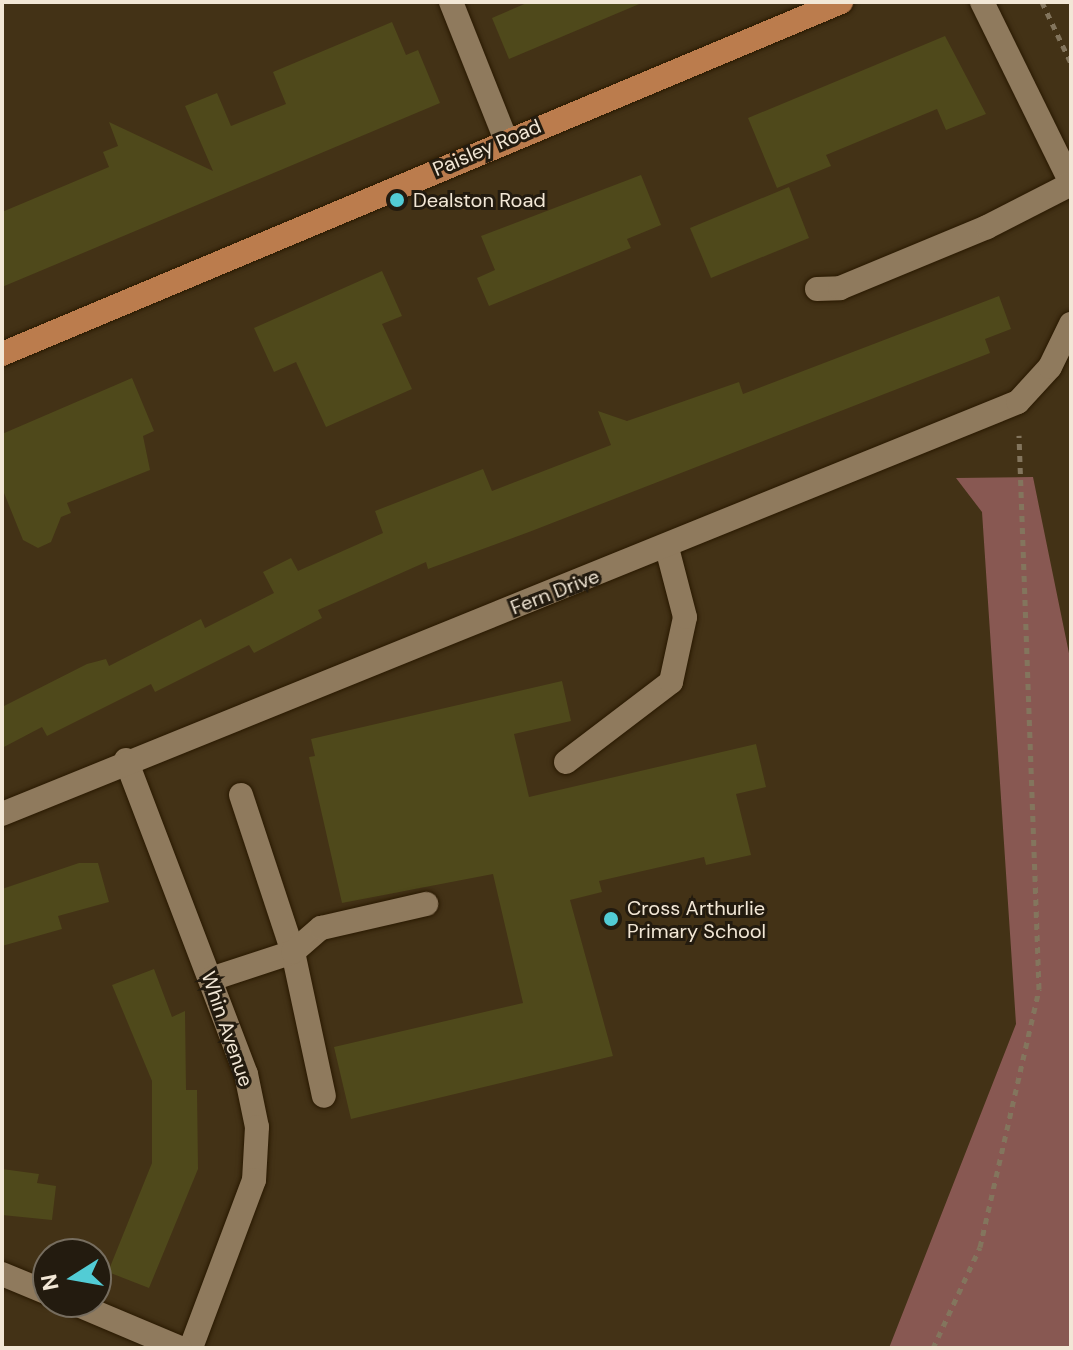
<!DOCTYPE html>
<html>
<head>
<meta charset="utf-8">
<style>
	body { margin:0 }
	#map { position:relative; width:1073px; height:1350px; overflow:hidden; background:#433216; font-family:"DM Sans",sans-serif }
	div>[style] { position:absolute }
	.forest>* { inset:0; background:#885852 }
	.building>* { inset:0; background:#4f491b }
	.path>* { height:5px; margin-top:-2.5px; transform-origin:0; background:repeating-linear-gradient(90deg,#83755d 0 6px,transparent 0 12px) }
	.roads { filter:drop-shadow(0 0 2px #291900) drop-shadow(0 0 2px #291900) }
	.minor>* { height:24px; margin:-12px; padding:0 12px; transform-origin:12px; border-radius:12px; background:#8f7a5d }
	.major>* { height:24px; margin:-12px; padding:0 12px; transform-origin:12px; border-radius:12px; background:#bb7c4d }
	.dots>* { width:22px; height:22px; translate:-50% -50%; box-sizing:border-box; border:4px solid #231b0f; border-radius:50% }
	span { translate:-50% -50%; white-space:nowrap; text-align:center; line-height:1.15; -webkit-text-stroke:6px #231b0f; paint-order:stroke }
	.street-label { font-size:20px; color:#f2e7d6 }
	.poi-label { font-size:20px; color:#f2e7d6 }
	.left { translate:0 -50%; text-align:left }
	.frame { position:absolute; inset:0; border:4px solid #f2e7d6; pointer-events:none }
	.north { position:absolute; left:32px; top:1238px; width:80px; height:80px; box-sizing:border-box; background:#231b0f; border:2px solid #766d5f; border-radius:50%; rotate:259deg; font-size:22px; font-weight:700; line-height:32px; text-align:center; color:#f2e7d6 }
	.north::after { content:''; display:block; margin:auto; width:28px; height:36px; background:#52ccd5; clip-path:polygon(50% 0,100% 100%,50% 72%,0 100%) }
</style>
</head>
<body>
<div id="map">
	<div class="forest">
		<div style="clip-path:polygon(1033px 477px,1071px 663px,1071px 1348px,889px 1348px,1016px 1024px,982px 512px,956px 478px)"></div>
	</div>
	<div class="building">
		<div style="clip-path:polygon(529px 2px,644px 2px,509px 59px,492px 18px)"></div>
		<div style="clip-path:polygon(392px 22px,406px 55px,418px 50px,440px 103px,2px 287px,2px 212px,109px 167px,103px 152px,118px 146px,109px 122px,213px 171px,185px 106px,217px 93px,231px 126px,286px 104px,273px 72px)"></div>
		<div style="clip-path:polygon(945px 36px,986px 114px,946px 130px,937px 109px,826px 155px,831px 166px,777px 188px,748px 118px)"></div>
		<div style="clip-path:polygon(641px 175px,661px 225px,627px 239px,631px 248px,489px 306px,477px 278px,495px 270px,481px 236px)"></div>
		<div style="clip-path:polygon(789px 187px,809px 238px,711px 278px,690px 228px)"></div>
		<div style="clip-path:polygon(382px 271px,402px 316px,382px 324px,412px 389px,326px 427px,296px 362px,274px 372px,254px 328px)"></div>
		<div style="clip-path:polygon(999px 296px,1011px 329px,985px 339px,990px 353px,529px 532px,428px 569px,426px 562px,318px 610px,322px 618px,254px 653px,249px 645px,155px 692px,151px 684px,47px 736px,42px 727px,2px 748px,2px 707px,87px 664px,106px 659px,109px 666px,201px 619px,205px 628px,274px 593px,263px 572px,291px 558px,298px 571px,383px 533px,375px 511px,483px 469px,492px 491px,611px 445px,598px 411px,627px 421px,739px 382px,743px 394px)"></div>
		<div style="clip-path:polygon(132px 378px,154px 431px,143px 436px,150px 470px,67px 503px,71px 513px,61px 517px,51px 542px,38px 548px,23px 540px,2px 488px,2px 434px)"></div>
		<div style="clip-path:polygon(562px 681px,571px 721px,514px 734px,529px 797px,756px 744px,766px 787px,736px 794px,751px 855px,706px 865px,704px 857px,599px 881px,602px 892px,570px 900px,613px 1056px,351px 1119px,334px 1047px,523px 1003px,493px 874px,342px 903px,309px 757px,315px 756px,311px 739px)"></div>
		<div style="clip-path:polygon(79px 863px,98px 863px,109px 902px,58px 916px,62px 929px,2px 946px,2px 889px)"></div>
		<div style="clip-path:polygon(154px 969px,172px 1017px,185px 1011px,186px 1090px,197px 1090px,198px 1169px,149px 1288px,108px 1272px,152px 1163px,152px 1081px,112px 985px)"></div>
		<div style="clip-path:polygon(2px 1169px,39px 1174px,37px 1183px,56px 1186px,52px 1220px,2px 1215px)"></div>
	</div>
	<div class="path">
		<div style="left:1042px;top:2px;width:68px;rotate:64.6deg"></div>
		<div style="left:933px;top:1348px;width:111px;rotate:-65deg"></div>
		<div style="left:980px;top:1247px;width:265px;rotate:-77.1deg"></div>
		<div style="left:1039px;top:989px;width:554px;rotate:-92.07deg"></div>
	</div>
	<div class="roads">
		<div class="minor">
			<div style="left:451px;top:2px;width:149px;rotate:68.3deg"></div>
			<div style="left:982px;top:2px;width:202px;rotate:63.8deg"></div>
			<div style="left:817px;top:289px;width:23px;rotate:-2deg"></div>
			<div style="left:840px;top:288px;width:159px;rotate:-22.5deg"></div>
			<div style="left:987px;top:227px;width:94px;rotate:-27.1deg"></div>
			<div style="left:126px;top:760px;width:336px;rotate:69.1deg"></div>
			<div style="left:246px;top:1074px;width:54px;rotate:78.3deg"></div>
			<div style="left:257px;top:1127px;width:53px;rotate:93.2deg"></div>
			<div style="left:254px;top:1180px;width:179px;rotate:110.6deg"></div>
			<div style="left:566px;top:762px;width:132px;rotate:-37.3deg"></div>
			<div style="left:671px;top:682px;width:66px;rotate:-77.8deg"></div>
			<div style="left:685px;top:617px;width:71px;rotate:-104.6deg"></div>
			<div style="left:241px;top:795px;width:165px;rotate:71.7deg"></div>
			<div style="left:293px;top:952px;width:147px;rotate:77.9deg"></div>
			<div style="left:2px;top:814px;width:1096px;rotate:-22.07deg"></div>
			<div style="left:1018px;top:402px;width:47px;rotate:-47.6deg"></div>
			<div style="left:1050px;top:367px;width:48px;rotate:-64deg"></div>
			<div style="left:211px;top:979px;width:86px;rotate:-18.2deg"></div>
			<div style="left:293px;top:952px;width:37px;rotate:-41deg"></div>
			<div style="left:321px;top:928px;width:108px;rotate:-12.9deg"></div>
			<div style="left:2px;top:1274px;width:50px;rotate:22.4deg"></div>
			<div style="left:71px;top:1302px;width:118px;rotate:22.9deg"></div>
		</div>
		<div class="major">
			<div style="left:2px;top:354px;width:910px;rotate:-22.76deg"></div>
		</div>
	</div>
	<div class="dots">
		<div style="left:397px;top:200px;background:#52ccd5"></div>
		<div style="left:611px;top:919px;background:#52ccd5"></div>
	</div>
	<div class="street-label">
		<span style="left:487px;top:148px;rotate:-23deg">Paisley Road</span>
		<span style="left:555px;top:592px;rotate:-21deg">Fern Drive</span>
		<span style="left:227px;top:1029px;rotate:71deg">Whin Avenue</span>
	</div>
	<div class="poi-label">
		<span class="left" style="left:413px;top:200px">Dealston Road</span>
		<span class="left" style="left:627px;top:920px">Cross Arthurlie<br>Primary School</span>
	</div>
	<div class="frame"></div>
	<div class="north">N</div>
</div>
</body>
</html>
